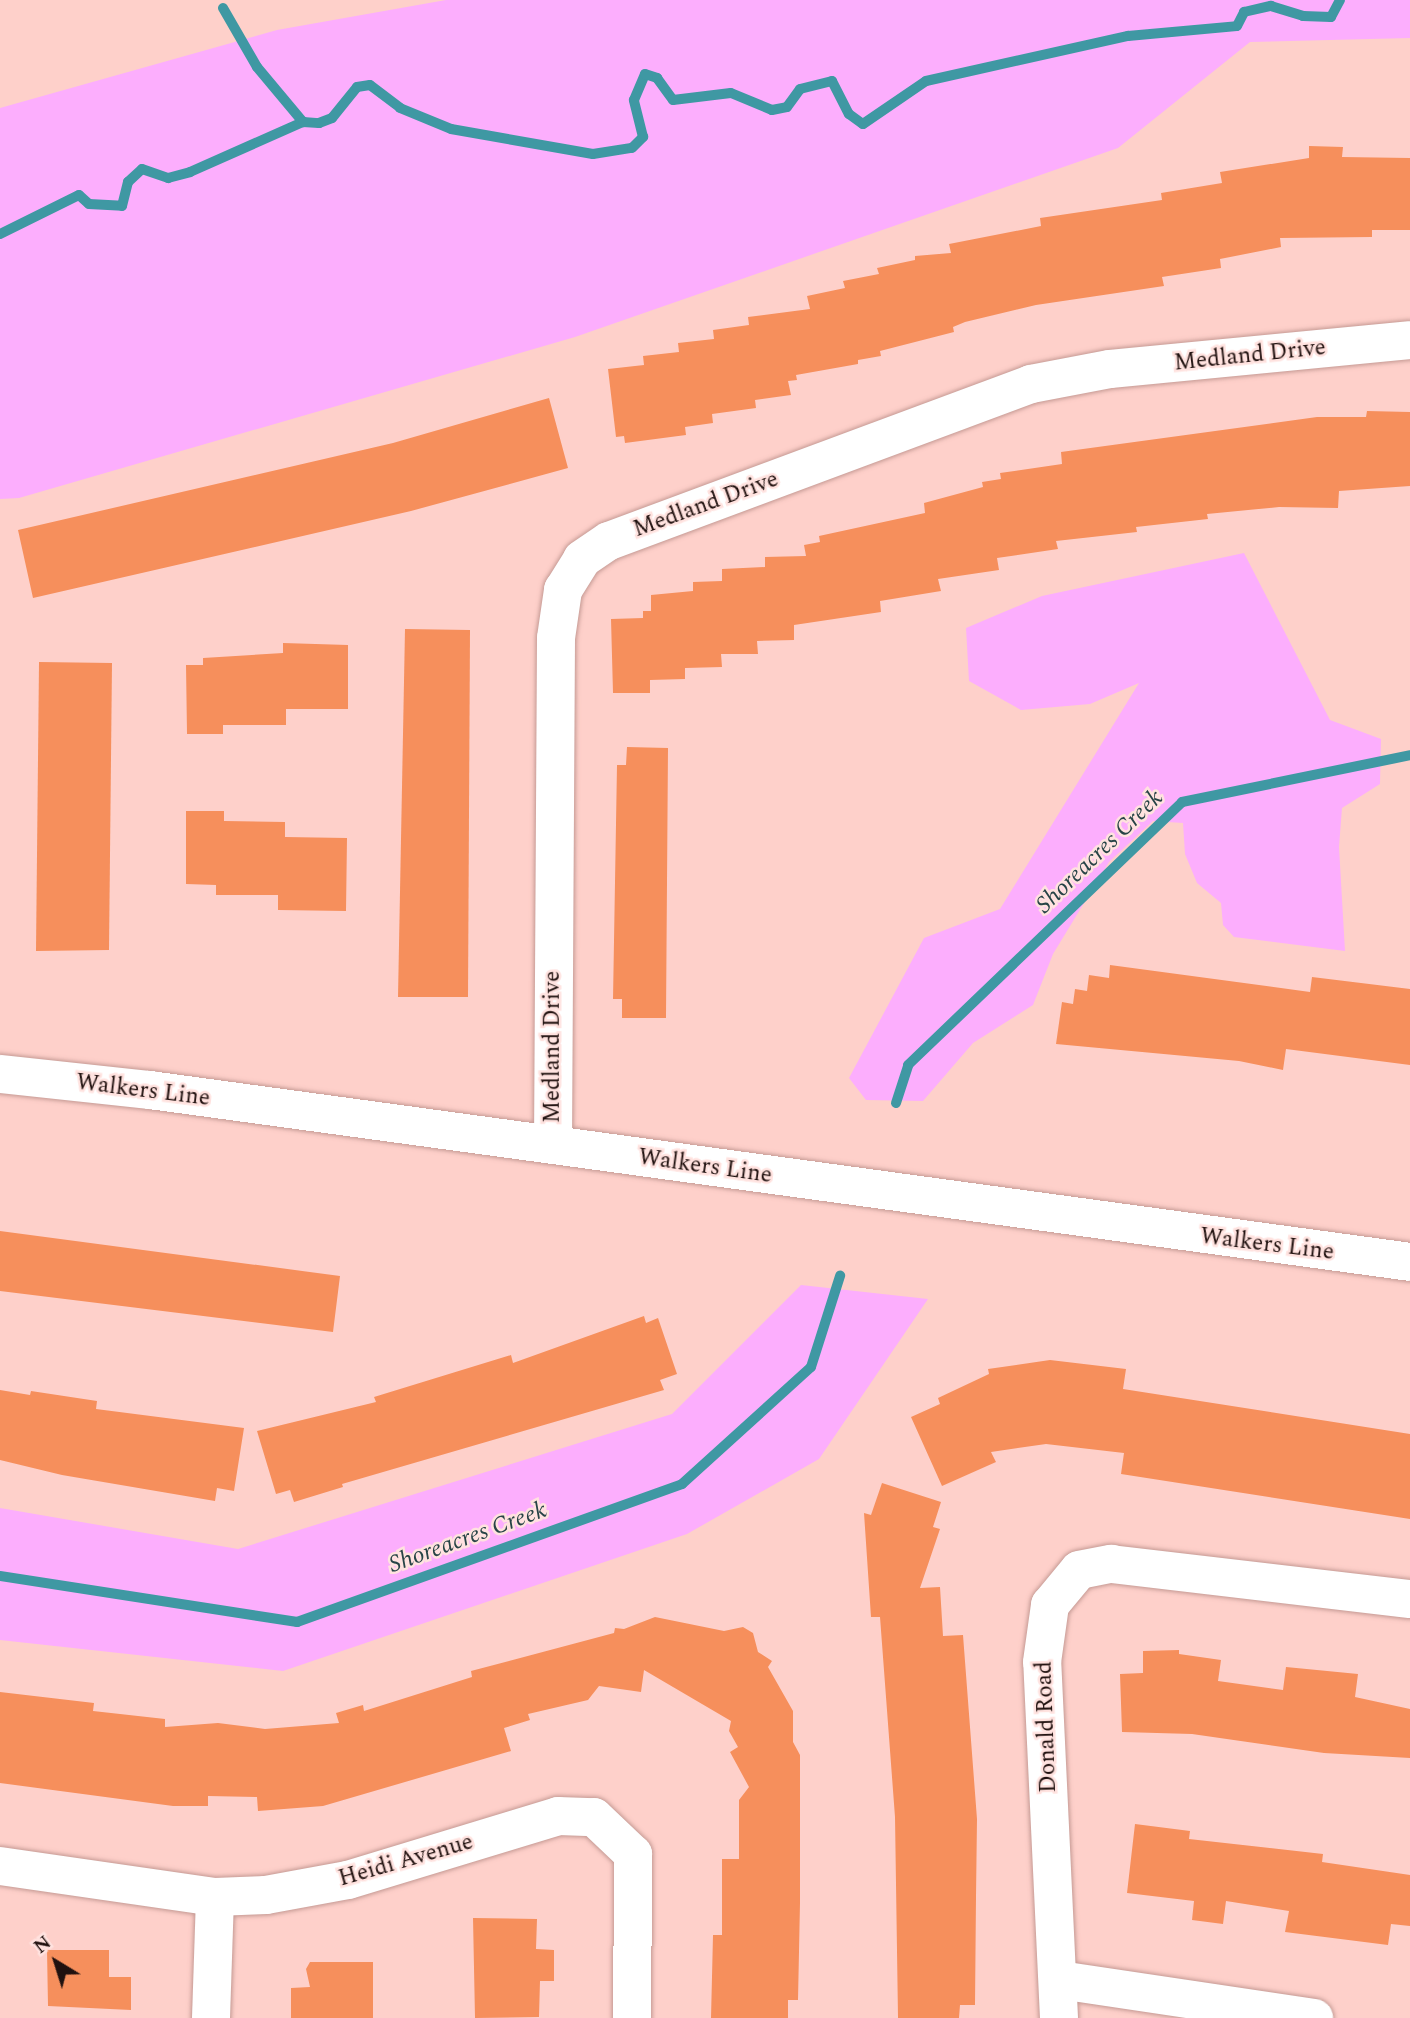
<!DOCTYPE html>
<html>
<head>
<meta charset="utf-8">
<style>
	body { margin:0 }
	#map { position:relative; width:1410px; height:2018px; overflow:hidden; background:#fed0ca; font-family:Spectral,serif }
	div>[style] { position:absolute }
	.green>* { inset:0; background:#fcaefd }
	.stream>* { height:10px; margin:-5px; padding:0 5px; transform-origin:5px; border-radius:5px; background:#3f98a3 }
	.building>* { inset:0; background:#f68f5c }
	.roads { filter:drop-shadow(0 0 2px #c59a94) drop-shadow(0 0 2px #c59a94) }
	.minor>* { height:38px; margin:-19px; padding:0 19px; transform-origin:19px; border-radius:19px; background:#fff }
	.major>* { height:38px; margin:-19px; padding:0 19px; transform-origin:19px; border-radius:19px; background:#fff }
	span { translate:-50% -50%; white-space:nowrap; text-align:center; line-height:1.15; -webkit-text-stroke:5px #ffe2df; paint-order:stroke }
	.street-label { font-size:23px; color:#20110f }
	.water-label { font-size:24px; color:#274346; font-style:italic }
	.north { position:absolute; left:21px; top:1927px; width:70px; height:70px; -webkit-text-stroke:5px #ffe2df; paint-order:stroke; rotate:322deg; font-size:19px; font-weight:700; line-height:28px; text-align:center; color:#20110f }
	.north::after { content:''; display:block; margin:auto; width:24px; height:32px; background:#20110f; clip-path:polygon(50% 0,100% 100%,50% 72%,0 100%) }
</style>
</head>
<body>
<div id="map">
	<div class="green">
		<div style="clip-path:polygon(446px 0,1410px 0,1410px 38px,1250px 42px,1118px 148px,575px 337px,19px 498px,0 499px,0 108px,277px 30px)"></div>
		<div style="clip-path:polygon(1244px 553px,1330px 720px,1381px 739px,1380px 784px,1342px 808px,1339px 847px,1345px 951px,1234px 937px,1223px 925px,1221px 903px,1197px 883px,1185px 854px,1183px 823px,1153px 821px,1109px 862px,1053px 954px,1033px 1005px,973px 1043px,923px 1101px,866px 1100px,849px 1078px,924px 938px,1000px 909px,1139px 683px,1090px 704px,1021px 710px,969px 681px,966px 628px,1042px 596px)"></div>
		<div style="clip-path:polygon(801px 1285px,928px 1299px,819px 1459px,687px 1534px,283px 1671px,0 1640px,0 1508px,238px 1549px,672px 1414px)"></div>
	</div>
	<div class="stream">
		<div style="left:223px;top:8px;width:68px;rotate:60deg"></div>
		<div style="left:257px;top:67px;width:72px;rotate:50.1deg"></div>
		<div style="left:0;top:234px;width:88px;rotate:-26.3deg"></div>
		<div style="left:79px;top:195px;width:13px;rotate:42deg"></div>
		<div style="left:89px;top:204px;width:33px;rotate:3deg"></div>
		<div style="left:122px;top:206px;width:25px;rotate:-76deg"></div>
		<div style="left:128px;top:182px;width:19px;rotate:-43deg"></div>
		<div style="left:142px;top:169px;width:28px;rotate:19deg"></div>
		<div style="left:168px;top:178px;width:23px;rotate:-15deg"></div>
		<div style="left:190px;top:172px;width:124px;rotate:-23.9deg"></div>
		<div style="left:303px;top:122px;width:16px;rotate:4deg"></div>
		<div style="left:319px;top:123px;width:14px;rotate:-21deg"></div>
		<div style="left:332px;top:118px;width:40px;rotate:-51deg"></div>
		<div style="left:357px;top:87px;width:13px;rotate:-9deg"></div>
		<div style="left:370px;top:85px;width:38px;rotate:37deg"></div>
		<div style="left:400px;top:108px;width:55px;rotate:22.4deg"></div>
		<div style="left:451px;top:129px;width:144px;rotate:10deg"></div>
		<div style="left:593px;top:154px;width:39px;rotate:-9deg"></div>
		<div style="left:632px;top:148px;width:16px;rotate:-45deg"></div>
		<div style="left:643px;top:137px;width:38px;rotate:-104deg"></div>
		<div style="left:634px;top:100px;width:28px;rotate:-67deg"></div>
		<div style="left:645px;top:74px;width:13px;rotate:18deg"></div>
		<div style="left:657px;top:78px;width:27px;rotate:54deg"></div>
		<div style="left:673px;top:100px;width:58px;rotate:-6.9deg"></div>
		<div style="left:731px;top:93px;width:44px;rotate:22.5deg"></div>
		<div style="left:772px;top:110px;width:15px;rotate:-11deg"></div>
		<div style="left:787px;top:107px;width:22px;rotate:-54deg"></div>
		<div style="left:800px;top:89px;width:33px;rotate:-14deg"></div>
		<div style="left:832px;top:81px;width:37px;rotate:63deg"></div>
		<div style="left:849px;top:114px;width:17px;rotate:36deg"></div>
		<div style="left:863px;top:124px;width:76px;rotate:-34.3deg"></div>
		<div style="left:926px;top:81px;width:207px;rotate:-12.6deg"></div>
		<div style="left:1128px;top:36px;width:109px;rotate:-5.2deg"></div>
		<div style="left:1237px;top:26px;width:16px;rotate:-63deg"></div>
		<div style="left:1244px;top:12px;width:28px;rotate:-13deg"></div>
		<div style="left:1271px;top:6px;width:34px;rotate:17deg"></div>
		<div style="left:1303px;top:16px;width:28px;rotate:2deg"></div>
		<div style="left:1331px;top:17px;width:19px;rotate:-62deg"></div>
		<div style="left:896px;top:1103px;width:40px;rotate:-72deg"></div>
		<div style="left:908px;top:1065px;width:380px;rotate:-43.8deg"></div>
		<div style="left:1182px;top:802px;width:233px;rotate:-11.6deg"></div>
		<div style="left:0;top:1576px;width:301px;rotate:8.8deg"></div>
		<div style="left:297px;top:1622px;width:409px;rotate:-19.7deg"></div>
		<div style="left:682px;top:1484px;width:174px;rotate:-42.2deg"></div>
		<div style="left:811px;top:1367px;width:96px;rotate:-72.3deg"></div>
	</div>
	<div class="building">
		<div style="clip-path:polygon(1309px 146px,1343px 147px,1342px 157px,1410px 158px,1410px 230px,1372px 230px,1372px 237px,1280px 238px,1281px 247px,1220px 259px,1221px 268px,1162px 277px,1164px 286px,1036px 305px,965px 322px,953px 327px,954px 332px,880px 351px,881px 356px,858px 360px,858px 364px,796px 375px,797px 380px,788px 381px,791px 395px,755px 400px,756px 408px,712px 414px,713px 423px,685px 427px,686px 435px,625px 443px,624px 436px,616px 437px,608px 369px,644px 365px,643px 356px,679px 352px,678px 343px,714px 339px,713px 330px,749px 325px,748px 317px,810px 309px,807px 296px,845px 288px,843px 281px,879px 274px,877px 268px,915px 260px,915px 256px,951px 253px,949px 244px,1041px 226px,1040px 218px,1162px 200px,1161px 193px,1222px 183px,1220px 172px,1309px 158px)"></div>
		<div style="clip-path:polygon(549px 398px,568px 468px,411px 511px,33px 598px,18px 530px,393px 443px)"></div>
		<div style="clip-path:polygon(1367px 411px,1410px 412px,1410px 486px,1339px 491px,1338px 508px,1279px 507px,1207px 514px,1208px 519px,1136px 527px,1137px 532px,1056px 541px,1058px 549px,997px 558px,999px 570px,938px 579px,941px 591px,880px 601px,881px 612px,794px 625px,794px 640px,757px 641px,758px 654px,721px 654px,722px 667px,685px 668px,685px 679px,650px 680px,650px 693px,613px 693px,611px 619px,643px 618px,643px 611px,651px 611px,651px 595px,693px 591px,693px 582px,722px 581px,722px 569px,765px 567px,765px 557px,806px 556px,804px 545px,820px 542px,819px 536px,925px 513px,924px 503px,983px 487px,982px 482px,1001px 479px,1000px 473px,1062px 464px,1061px 452px,1317px 417px,1366px 417px)"></div>
		<div style="clip-path:polygon(405px 629px,470px 630px,468px 997px,398px 997px)"></div>
		<div style="clip-path:polygon(283px 643px,348px 645px,348px 709px,286px 709px,286px 725px,223px 725px,223px 734px,187px 734px,186px 665px,203px 665px,203px 658px,283px 653px)"></div>
		<div style="clip-path:polygon(39px 662px,112px 663px,109px 950px,36px 951px)"></div>
		<div style="clip-path:polygon(627px 747px,668px 748px,666px 1018px,622px 1018px,622px 999px,613px 999px,617px 765px,626px 765px)"></div>
		<div style="clip-path:polygon(186px 811px,224px 811px,224px 821px,285px 822px,285px 837px,347px 838px,346px 911px,278px 910px,278px 895px,216px 895px,216px 885px,186px 884px)"></div>
		<div style="clip-path:polygon(1110px 965px,1310px 992px,1312px 977px,1410px 989px,1410px 1065px,1286px 1049px,1283px 1070px,1239px 1061px,1056px 1044px,1062px 1002px,1073px 1004px,1075px 989px,1087px 991px,1089px 975px,1109px 978px)"></div>
		<div style="clip-path:polygon(0 1231px,340px 1276px,333px 1332px,0 1291px)"></div>
		<div style="clip-path:polygon(644px 1316px,646px 1323px,658px 1318px,677px 1374px,660px 1380px,664px 1390px,342px 1484px,343px 1487px,294px 1502px,290px 1490px,276px 1494px,257px 1431px,376px 1402px,374px 1397px,511px 1355px,513px 1363px)"></div>
		<div style="clip-path:polygon(1050px 1360px,1126px 1369px,1123px 1389px,1410px 1434px,1410px 1519px,1121px 1474px,1124px 1453px,1046px 1444px,991px 1452px,996px 1462px,942px 1486px,911px 1417px,940px 1404px,938px 1398px,989px 1374px,988px 1369px)"></div>
		<div style="clip-path:polygon(0 1390px,30px 1395px,31px 1391px,97px 1401px,96px 1409px,244px 1428px,234px 1491px,217px 1488px,215px 1501px,62px 1475px,0 1460px)"></div>
		<div style="clip-path:polygon(882px 1483px,941px 1502px,933px 1527px,940px 1529px,920px 1588px,940px 1587px,943px 1636px,963px 1635px,977px 1819px,976px 1897px,975px 2005px,960px 2005px,959px 2018px,898px 2018px,895px 1817px,880px 1617px,871px 1617px,864px 1513px,871px 1515px)"></div>
		<div style="clip-path:polygon(655px 1617px,724px 1631px,743px 1627px,753px 1633px,758px 1652px,772px 1661px,768px 1667px,793px 1711px,793px 1742px,800px 1755px,800px 1903px,798px 2000px,788px 2000px,788px 2018px,711px 2018px,713px 1935px,722px 1935px,722px 1859px,739px 1859px,739px 1800px,749px 1787px,730px 1752px,738px 1747px,729px 1731px,731px 1721px,644px 1670px,641px 1692px,599px 1686px,588px 1700px,528px 1714px,530px 1720px,504px 1728px,511px 1751px,323px 1806px,258px 1811px,257px 1797px,208px 1796px,208px 1806px,173px 1806px,0 1783px,0 1692px,94px 1703px,93px 1711px,165px 1719px,165px 1727px,218px 1723px,265px 1729px,339px 1723px,336px 1713px,363px 1705px,364px 1711px,472px 1677px,471px 1671px,614px 1633px,615px 1628px,624px 1629px)"></div>
		<div style="clip-path:polygon(1179px 1650px,1179px 1654px,1221px 1660px,1218px 1681px,1283px 1690px,1286px 1667px,1358px 1674px,1355px 1697px,1410px 1709px,1410px 1758px,1324px 1753px,1192px 1734px,1122px 1732px,1120px 1674px,1143px 1673px,1143px 1651px)"></div>
		<div style="clip-path:polygon(1135px 1824px,1190px 1831px,1189px 1839px,1323px 1854px,1322px 1862px,1410px 1875px,1410px 1926px,1391px 1924px,1388px 1945px,1285px 1932px,1289px 1911px,1226px 1901px,1223px 1924px,1192px 1920px,1194px 1901px,1127px 1893px)"></div>
		<div style="clip-path:polygon(473px 1918px,537px 1919px,536px 1949px,554px 1950px,554px 1981px,540px 1981px,539px 2017px,475px 2018px)"></div>
		<div style="clip-path:polygon(47px 1950px,109px 1950px,109px 1977px,131px 1977px,131px 2010px,48px 2006px)"></div>
		<div style="clip-path:polygon(310px 1962px,373px 1962px,373px 2018px,291px 2018px,291px 1988px,310px 1987px,306px 1969px)"></div>
	</div>
	<div class="roads">
		<div class="minor">
			<div style="left:553px;top:1145px;width:507px;rotate:-89.66deg"></div>
			<div style="left:556px;top:638px;width:49px;rotate:-81.7deg"></div>
			<div style="left:563px;top:590px;width:36px;rotate:-58deg"></div>
			<div style="left:582px;top:559px;width:32px;rotate:-34deg"></div>
			<div style="left:609px;top:541px;width:450px;rotate:-20.4deg"></div>
			<div style="left:1031px;top:384px;width:80px;rotate:-10.8deg"></div>
			<div style="left:1110px;top:369px;width:301px;rotate:-5.5deg"></div>
			<div style="left:0;top:1866px;width:217px;rotate:8.2deg"></div>
			<div style="left:215px;top:1897px;width:51px;rotate:-2.2deg"></div>
			<div style="left:266px;top:1895px;width:83px;rotate:-10.4deg"></div>
			<div style="left:348px;top:1880px;width:220px;rotate:-16.9deg"></div>
			<div style="left:558px;top:1816px;width:36px;rotate:2deg"></div>
			<div style="left:594px;top:1817px;width:54px;rotate:43.5deg"></div>
			<div style="left:633px;top:1854px;width:164px;rotate:90.3deg"></div>
			<div style="left:1060px;top:1980px;width:257px;rotate:8.5deg"></div>
			<div style="left:211px;top:2018px;width:121px;rotate:-88.1deg"></div>
			<div style="left:1059px;top:2018px;width:356px;rotate:-92.7deg"></div>
			<div style="left:1042px;top:1662px;width:58px;rotate:-82deg"></div>
			<div style="left:1050px;top:1605px;width:45px;rotate:-50.4deg"></div>
			<div style="left:1079px;top:1570px;width:33px;rotate:-11deg"></div>
			<div style="left:1111px;top:1564px;width:301px;rotate:6.7deg"></div>
		</div>
		<div class="major">
			<div style="left:0;top:1074px;width:151px;rotate:6.1deg"></div>
			<div style="left:150px;top:1090px;width:1272px;rotate:7.77deg"></div>
		</div>
	</div>
	<div class="street-label">
		<span style="left:1250px;top:356px;rotate:-6deg">Medland Drive</span>
		<span style="left:706px;top:505px;rotate:-20deg">Medland Drive</span>
		<span style="left:553px;top:1047px;rotate:-90deg">Medland Drive</span>
		<span style="left:143px;top:1091px;rotate:7deg">Walkers Line</span>
		<span style="left:705px;top:1167px;rotate:8deg">Walkers Line</span>
		<span style="left:1267px;top:1245px;rotate:7deg">Walkers Line</span>
		<span style="left:1047px;top:1727px;rotate:-92deg">Donald Road</span>
		<span style="left:406px;top:1861px;rotate:-16deg">Heidi Avenue</span>
	</div>
	<div class="water-label">
		<span style="left:1100px;top:852px;rotate:-44deg">Shoreacres Creek</span>
		<span style="left:468px;top:1538px;rotate:-20deg">Shoreacres Creek</span>
	</div>
	<div class="north">N</div>
</div>
</body>
</html>
